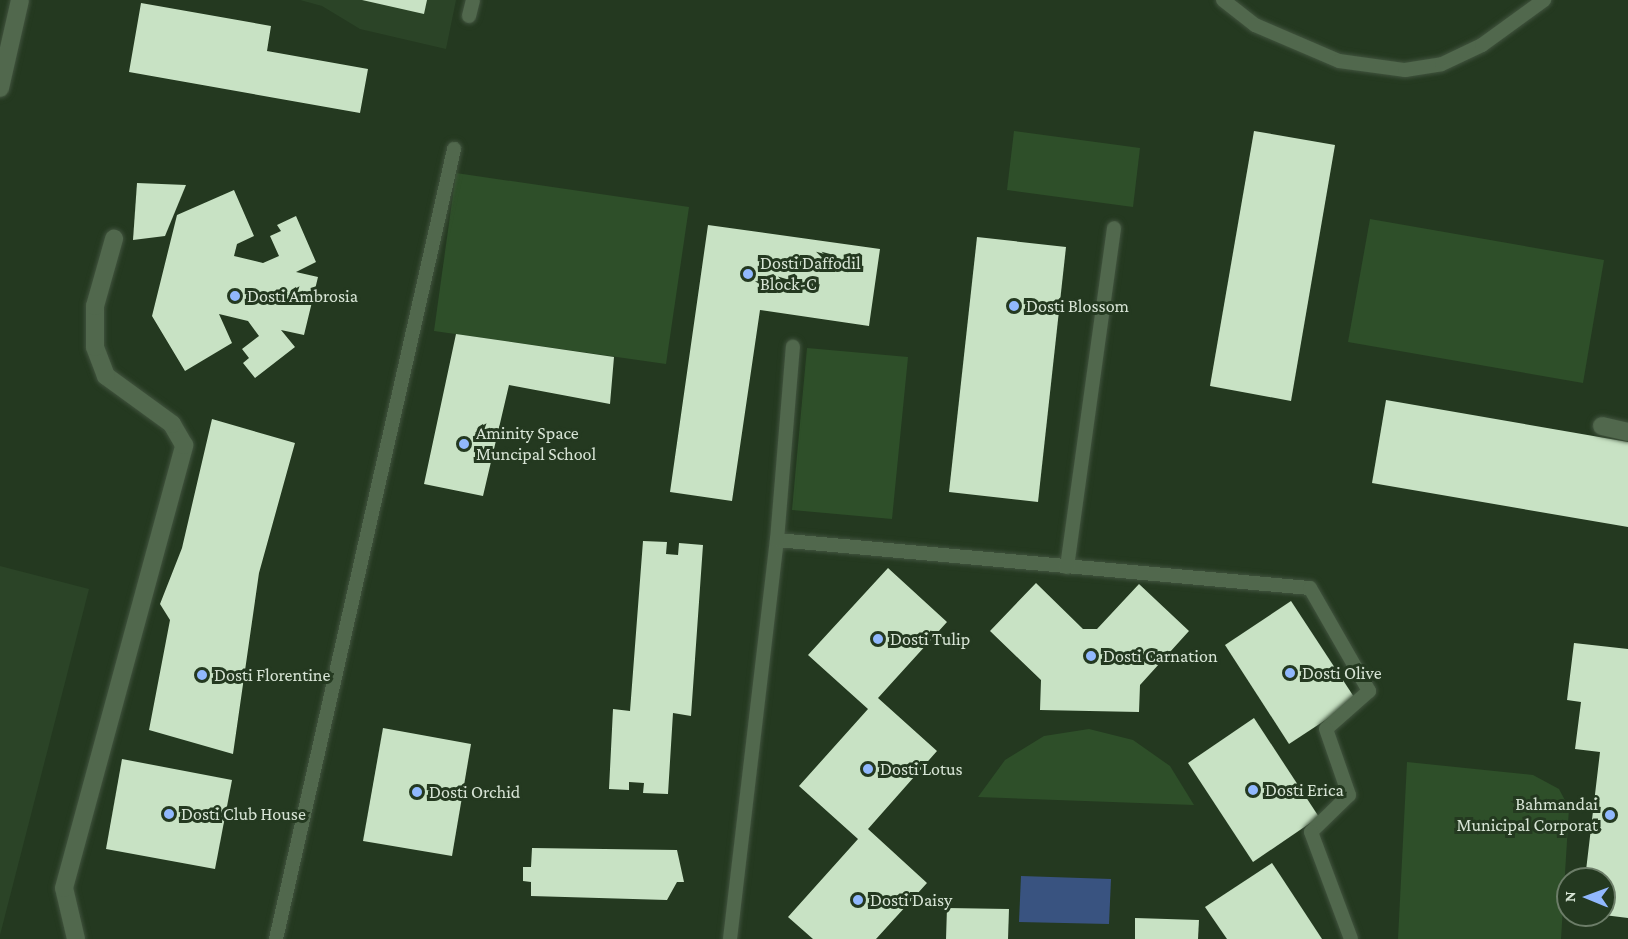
<!DOCTYPE html>
<html>
<head>
<meta charset="utf-8">
<style>
	body { margin:0 }
	#map { position:relative; width:1628px; height:939px; overflow:hidden; background:#243920; font-family:"Crimson Pro",serif }
	div>[style] { position:absolute }
	.built>* { inset:0; background:#2b4427 }
	.green>* { inset:0; background:#2e4f29 }
	.water>* { inset:0; background:#395380 }
	.building>* { inset:0; background:#c8e2c4 }
	.roads { filter:drop-shadow(0 0 2px #41533e) drop-shadow(0 0 2px #41533e) }
	.service>* { height:14px; margin:-7px; padding:0 7px; transform-origin:7px; border-radius:7px; background:#51684d }
	.minor>* { height:18px; margin:-9px; padding:0 9px; transform-origin:9px; border-radius:9px; background:#51684d }
	.dots>* { width:16px; height:16px; translate:-50% -50%; box-sizing:border-box; border:3px solid #243920; border-radius:50% }
	span { translate:-50% -50%; white-space:nowrap; text-align:center; line-height:1.15; -webkit-text-stroke:6px #243920; paint-order:stroke }
	.poi-label { font-size:18px; color:#d7e4d5 }
	.left { translate:0 -50%; text-align:left }
	.right { translate:-100% -50%; text-align:right }
	.north { position:absolute; left:1556px; top:867px; width:60px; height:60px; box-sizing:border-box; background:#243920; border:2px solid #6c7d68; border-radius:50%; rotate:271deg; font-size:16px; font-weight:700; line-height:24px; text-align:center; color:#d7e4d5 }
	.north::after { content:''; display:block; margin:auto; width:21px; height:27px; background:#91b8fd; clip-path:polygon(50% 0,100% 100%,50% 72%,0 100%) }
</style>
</head>
<body>
<div id="map">
	<div class="built">
		<div style="clip-path:polygon(300px 0,456px 0,446px 49px,360px 29px,322px 6px)"></div>
		<div style="clip-path:polygon(0 566px,89px 589px,0 935px)"></div>
	</div>
	<div class="green">
		<div style="clip-path:polygon(1014px 131px,1140px 148px,1133px 207px,1007px 190px)"></div>
		<div style="clip-path:polygon(456px 173px,689px 207px,666px 364px,434px 331px)"></div>
		<div style="clip-path:polygon(1370px 219px,1604px 260px,1583px 383px,1348px 342px)"></div>
		<div style="clip-path:polygon(807px 348px,908px 357px,892px 519px,792px 510px)"></div>
		<div style="clip-path:polygon(1089px 729px,1133px 740px,1170px 766px,1194px 805px,978px 797px,1005px 760px,1044px 736px)"></div>
		<div style="clip-path:polygon(1407px 762px,1533px 775px,1559px 789px,1569px 808px,1561px 939px,1398px 939px)"></div>
	</div>
	<div class="water">
		<div style="clip-path:polygon(1021px 876px,1111px 879px,1109px 924px,1019px 922px)"></div>
	</div>
	<div class="building">
		<div style="clip-path:polygon(362px 0,427px 0,424px 14px)"></div>
		<div style="clip-path:polygon(141px 3px,271px 26px,267px 51px,368px 69px,360px 113px,129px 72px)"></div>
		<div style="clip-path:polygon(1254px 131px,1335px 145px,1291px 401px,1210px 386px)"></div>
		<div style="clip-path:polygon(137px 183px,186px 185px,165px 236px,133px 240px)"></div>
		<div style="clip-path:polygon(234px 190px,254px 236px,237px 244px,234px 256px,263px 263px,279px 256px,270px 236px,281px 231px,277px 225px,296px 216px,316px 262px,296px 272px,318px 277px,304px 335px,281px 330px,295px 347px,255px 378px,243px 363px,249px 358px,242px 349px,259px 336px,248px 321px,219px 314px,232px 343px,185px 371px,152px 316px,177px 215px)"></div>
		<div style="clip-path:polygon(708px 225px,880px 249px,869px 326px,760px 310px,732px 501px,670px 492px)"></div>
		<div style="clip-path:polygon(977px 237px,1066px 247px,1038px 502px,949px 492px)"></div>
		<div style="clip-path:polygon(456px 334px,614px 357px,610px 404px,509px 385px,483px 496px,424px 484px)"></div>
		<div style="clip-path:polygon(1386px 400px,1628px 442px,1628px 527px,1372px 483px)"></div>
		<div style="clip-path:polygon(212px 419px,295px 443px,259px 573px,233px 754px,149px 730px,170px 620px,160px 604px,182px 548px)"></div>
		<div style="clip-path:polygon(643px 541px,667px 542px,666px 554px,678px 555px,679px 543px,703px 545px,691px 716px,673px 713px,668px 794px,643px 793px,644px 783px,629px 782px,629px 790px,609px 789px,613px 709px,630px 711px)"></div>
		<div style="clip-path:polygon(888px 568px,947px 622px,878px 698px,937px 751px,868px 829px,927px 883px,876px 939px,813px 939px,788px 917px,858px 839px,799px 786px,868px 709px,808px 655px)"></div>
		<div style="clip-path:polygon(1036px 583px,1083px 629px,1097px 629px,1139px 584px,1189px 631px,1140px 685px,1139px 712px,1040px 710px,1041px 680px,990px 631px)"></div>
		<div style="clip-path:polygon(1291px 601px,1356px 700px,1289px 744px,1225px 645px)"></div>
		<div style="clip-path:polygon(1574px 643px,1628px 649px,1628px 918px,1604px 915px,1604px 879px,1585px 879px,1600px 752px,1575px 749px,1581px 702px,1567px 700px)"></div>
		<div style="clip-path:polygon(1254px 718px,1319px 817px,1253px 862px,1188px 763px)"></div>
		<div style="clip-path:polygon(383px 728px,471px 744px,452px 856px,363px 841px)"></div>
		<div style="clip-path:polygon(122px 759px,232px 780px,215px 869px,106px 849px)"></div>
		<div style="clip-path:polygon(532px 848px,677px 850px,684px 882px,677px 882px,667px 900px,531px 896px,531px 882px,523px 881px,523px 867px,531px 867px)"></div>
		<div style="clip-path:polygon(1272px 863px,1280px 875px,1322px 939px,1227px 939px,1205px 907px)"></div>
		<div style="clip-path:polygon(947px 908px,1009px 909px,1008px 939px,946px 939px)"></div>
		<div style="clip-path:polygon(1135px 918px,1199px 920px,1198px 939px,1135px 939px)"></div>
	</div>
	<div class="roads">
		<div class="service">
			<div style="left:1223px;top:0;width:41px;rotate:38deg"></div>
			<div style="left:1255px;top:25px;width:91px;rotate:23.2deg"></div>
			<div style="left:1339px;top:61px;width:67px;rotate:7.8deg"></div>
			<div style="left:1405px;top:70px;width:37px;rotate:-9deg"></div>
			<div style="left:1442px;top:64px;width:44px;rotate:-25.4deg"></div>
			<div style="left:1482px;top:45px;width:77px;rotate:-36deg"></div>
			<div style="left:469px;top:16px;width:16px;rotate:-76deg"></div>
			<div style="left:777px;top:540px;width:535px;rotate:5.15deg"></div>
			<div style="left:1310px;top:588px;width:119px;rotate:60.2deg"></div>
			<div style="left:1369px;top:691px;width:57px;rotate:138.5deg"></div>
			<div style="left:1326px;top:729px;width:70px;rotate:70.8deg"></div>
			<div style="left:1349px;top:795px;width:53px;rotate:135.8deg"></div>
			<div style="left:1311px;top:832px;width:114px;rotate:69.5deg"></div>
			<div style="left:1067px;top:567px;width:342px;rotate:-82.1deg"></div>
			<div style="left:276px;top:939px;width:810px;rotate:-77.3deg"></div>
			<div style="left:730px;top:939px;width:402px;rotate:-83.3deg"></div>
			<div style="left:777px;top:540px;width:194px;rotate:-85.3deg"></div>
		</div>
		<div class="minor">
			<div style="left:0;top:88px;width:90px;rotate:-77.2deg"></div>
			<div style="left:1602px;top:426px;width:27px;rotate:13deg"></div>
			<div style="left:76px;top:939px;width:52px;rotate:-103.2deg"></div>
			<div style="left:64px;top:888px;width:459px;rotate:-74.8deg"></div>
			<div style="left:184px;top:445px;width:24px;rotate:-120deg"></div>
			<div style="left:172px;top:424px;width:82px;rotate:-144deg"></div>
			<div style="left:106px;top:376px;width:31px;rotate:-111deg"></div>
			<div style="left:95px;top:347px;width:41px;rotate:-90deg"></div>
			<div style="left:95px;top:306px;width:70px;rotate:-74.2deg"></div>
		</div>
	</div>
	<div class="dots">
		<div style="left:748px;top:274px;background:#91b8fd"></div>
		<div style="left:235px;top:296px;background:#91b8fd"></div>
		<div style="left:1014px;top:306px;background:#91b8fd"></div>
		<div style="left:464px;top:444px;background:#91b8fd"></div>
		<div style="left:878px;top:639px;background:#91b8fd"></div>
		<div style="left:1091px;top:656px;background:#91b8fd"></div>
		<div style="left:1290px;top:673px;background:#91b8fd"></div>
		<div style="left:202px;top:675px;background:#91b8fd"></div>
		<div style="left:868px;top:769px;background:#91b8fd"></div>
		<div style="left:1253px;top:790px;background:#91b8fd"></div>
		<div style="left:417px;top:792px;background:#91b8fd"></div>
		<div style="left:169px;top:814px;background:#91b8fd"></div>
		<div style="left:1610px;top:815px;background:#91b8fd"></div>
		<div style="left:858px;top:900px;background:#91b8fd"></div>
	</div>
	<div class="poi-label">
		<span class="left" style="left:760px;top:274px">Dosti Daffodil<br>Block-C</span>
		<span class="left" style="left:247px;top:296px">Dosti Ambrosia</span>
		<span class="left" style="left:1026px;top:306px">Dosti Blossom</span>
		<span class="left" style="left:476px;top:444px">Aminity Space<br>Muncipal School</span>
		<span class="left" style="left:890px;top:639px">Dosti Tulip</span>
		<span class="left" style="left:1103px;top:656px">Dosti Carnation</span>
		<span class="left" style="left:1302px;top:673px">Dosti Olive</span>
		<span class="left" style="left:214px;top:675px">Dosti Florentine</span>
		<span class="left" style="left:880px;top:769px">Dosti Lotus</span>
		<span class="left" style="left:1265px;top:790px">Dosti Erica</span>
		<span class="left" style="left:429px;top:792px">Dosti Orchid</span>
		<span class="right" style="left:1598px;top:815px">Bahmandai<br>Municipal Corporat</span>
		<span class="left" style="left:181px;top:814px">Dosti Club House</span>
		<span class="left" style="left:870px;top:900px">Dosti Daisy</span>
	</div>
	<div class="north">N</div>
</div>
</body>
</html>
